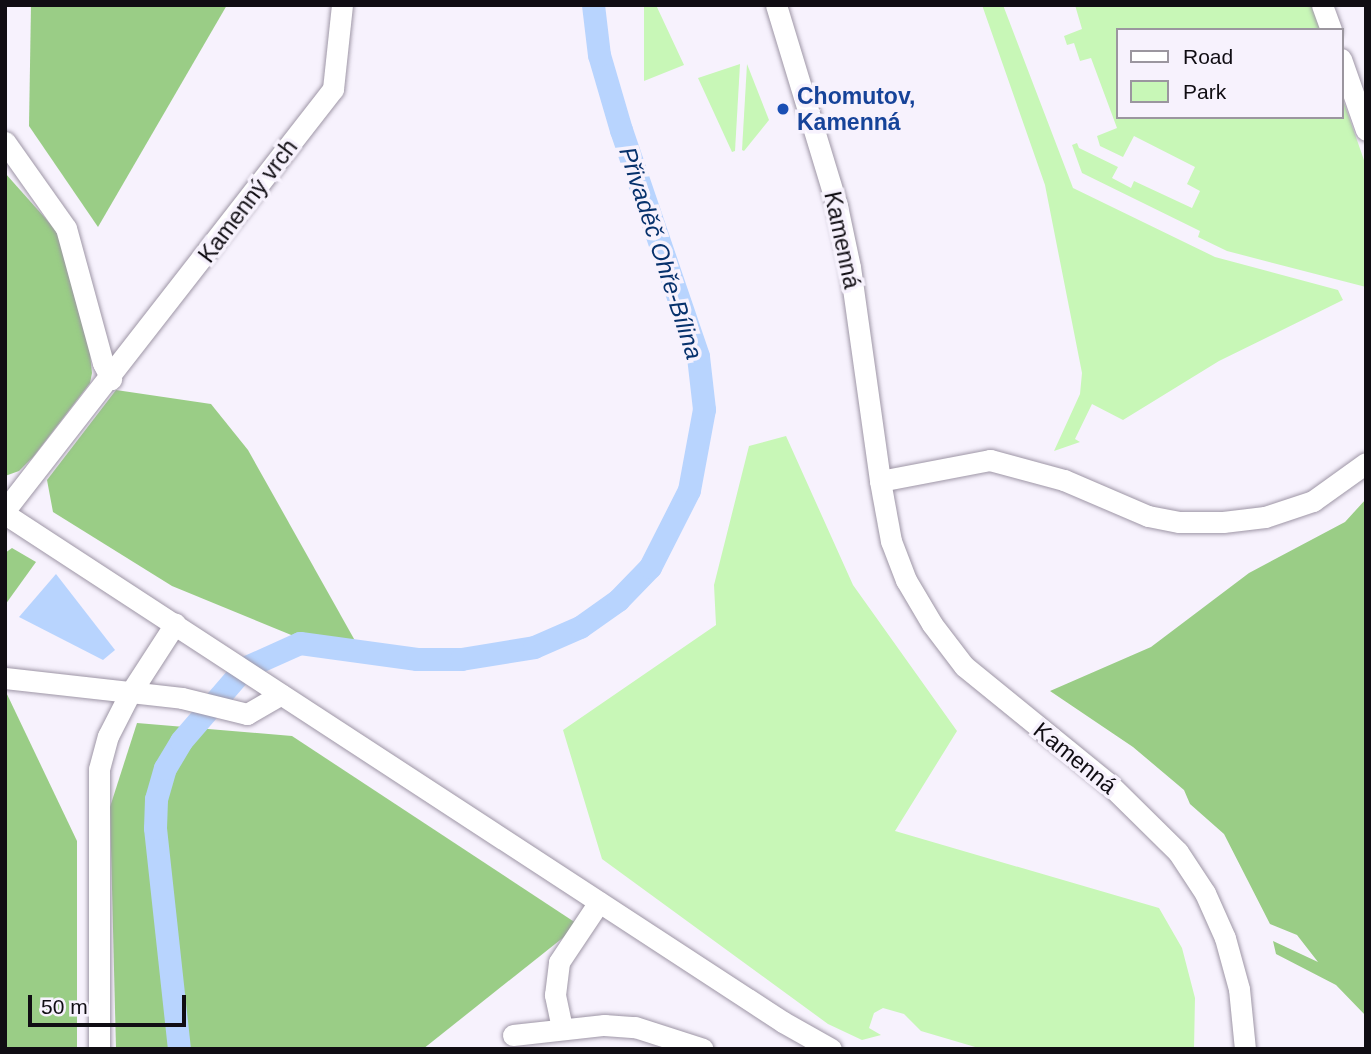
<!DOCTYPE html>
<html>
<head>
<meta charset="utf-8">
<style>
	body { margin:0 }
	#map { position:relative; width:1371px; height:1054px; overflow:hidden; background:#f7f2fd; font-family:Arial,sans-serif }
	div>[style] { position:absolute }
	.green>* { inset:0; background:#c8f7b7 }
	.forest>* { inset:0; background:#9acd86 }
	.water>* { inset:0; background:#b8d4fe }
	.canal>* { height:23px; margin:-11.5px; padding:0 11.5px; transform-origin:11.5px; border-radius:11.5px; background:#b8d4fe }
	.roads { filter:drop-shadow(0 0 2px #9e96a6) drop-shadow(0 0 2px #9e96a6) }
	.minor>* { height:21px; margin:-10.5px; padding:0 10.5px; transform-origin:10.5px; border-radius:10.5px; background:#fff }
	.dots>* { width:19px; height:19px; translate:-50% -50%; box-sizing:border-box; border:4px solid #f7f2fd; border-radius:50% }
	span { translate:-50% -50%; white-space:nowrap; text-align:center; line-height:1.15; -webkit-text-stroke:7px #f7f2fd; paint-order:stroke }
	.transit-label { font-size:23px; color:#164399; font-weight:700 }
	.left { translate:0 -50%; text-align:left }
	.street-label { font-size:23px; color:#100d13 }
	.water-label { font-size:24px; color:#06316c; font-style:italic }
	.frame { position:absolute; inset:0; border:7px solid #100d13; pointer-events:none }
	.legend { position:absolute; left:1116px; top:28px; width:228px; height:91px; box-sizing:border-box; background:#f7f2fd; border:2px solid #9b969f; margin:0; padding:9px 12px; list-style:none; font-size:21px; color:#100d13 }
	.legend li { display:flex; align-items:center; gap:14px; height:35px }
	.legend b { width:35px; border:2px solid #9b969f }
	.scale { position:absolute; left:28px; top:995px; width:158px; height:32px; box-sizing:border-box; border:4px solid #100d13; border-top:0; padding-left:9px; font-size:21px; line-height:24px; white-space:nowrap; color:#100d13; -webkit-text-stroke:5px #f7f2fd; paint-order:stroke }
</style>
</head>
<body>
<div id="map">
	<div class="green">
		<div style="clip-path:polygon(644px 5px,656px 5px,684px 65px,644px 81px)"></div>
		<div style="clip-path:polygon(982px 5px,1003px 5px,1073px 188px,1215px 257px,1338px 290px,1343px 300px,1219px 361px,1123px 420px,1092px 404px,1075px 439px,1080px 442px,1054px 451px,1080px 394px,1082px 373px,1045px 185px)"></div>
		<div style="clip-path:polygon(1075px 5px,1311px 5px,1320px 30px,1117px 30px,1117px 117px,1341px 117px,1341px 94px,1366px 166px,1366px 287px,1227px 251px,1198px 237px,1200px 231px,1082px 173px,1072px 145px,1077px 143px,1079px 148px,1118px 167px,1112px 178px,1131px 188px,1134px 181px,1192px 208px,1200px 191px,1187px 184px,1195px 167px,1134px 136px,1123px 157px,1100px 146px,1097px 136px,1117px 128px,1091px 58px,1080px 61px,1074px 43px,1067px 45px,1064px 36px,1082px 29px)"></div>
		<div style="clip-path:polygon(740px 64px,735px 151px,732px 152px,698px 78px)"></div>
		<div style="clip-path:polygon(747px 64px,769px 120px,744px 151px,742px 150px)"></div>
		<div style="clip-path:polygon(786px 436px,853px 585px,957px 731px,895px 831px,1159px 908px,1182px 948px,1195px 998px,1194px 1049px,982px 1049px,921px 1031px,904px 1014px,883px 1008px,874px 1013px,869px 1028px,881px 1035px,862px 1040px,828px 1024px,602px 859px,563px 730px,716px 625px,714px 585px,749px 446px)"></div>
	</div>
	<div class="forest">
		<div style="clip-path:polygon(31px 5px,227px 5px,98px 227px,29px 126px)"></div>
		<div style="clip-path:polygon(5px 173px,62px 237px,87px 325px,92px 373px,90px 383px,33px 457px,19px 471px,5px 476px)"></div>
		<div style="clip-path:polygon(116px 390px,211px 404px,248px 450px,358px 646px,301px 639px,172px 586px,53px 512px,47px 480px)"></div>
		<div style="clip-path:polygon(1366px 499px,1366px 1016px,1336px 985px,1276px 954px,1273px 941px,1318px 962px,1297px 935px,1270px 924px,1224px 834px,1190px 804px,1184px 790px,1133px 747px,1050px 691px,1151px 647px,1249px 573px,1345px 522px)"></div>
		<div style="clip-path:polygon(12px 548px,36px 562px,5px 605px,5px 553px)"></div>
		<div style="clip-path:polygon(5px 690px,77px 841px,77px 1049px,5px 1049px)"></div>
		<div style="clip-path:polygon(137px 723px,292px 736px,579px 925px,423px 1049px,116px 1049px,110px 807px)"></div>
	</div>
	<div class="water">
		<div style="clip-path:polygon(56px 574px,115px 650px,103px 660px,19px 617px)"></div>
	</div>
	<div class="canal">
		<div style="left:179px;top:1049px;width:222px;rotate:-96.2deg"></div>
		<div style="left:155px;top:828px;width:29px;rotate:-88deg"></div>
		<div style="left:156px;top:799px;width:32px;rotate:-74deg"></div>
		<div style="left:165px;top:768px;width:31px;rotate:-59deg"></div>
		<div style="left:181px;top:741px;width:96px;rotate:-49.2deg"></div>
		<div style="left:244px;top:668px;width:61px;rotate:-24.1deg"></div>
		<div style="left:300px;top:643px;width:118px;rotate:7.8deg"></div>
		<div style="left:417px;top:659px;width:44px"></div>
		<div style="left:461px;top:659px;width:74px;rotate:-9.3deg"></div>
		<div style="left:534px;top:647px;width:50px;rotate:-23.5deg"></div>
		<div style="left:580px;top:627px;width:47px;rotate:-35.4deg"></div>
		<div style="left:618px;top:600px;width:46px;rotate:-45.9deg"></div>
		<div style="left:650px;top:567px;width:86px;rotate:-63.1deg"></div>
		<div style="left:689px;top:490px;width:82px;rotate:-79.5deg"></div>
		<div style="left:704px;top:409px;width:53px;rotate:-96.5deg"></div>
		<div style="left:698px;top:356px;width:239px;rotate:-108.8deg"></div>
		<div style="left:621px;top:130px;width:78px;rotate:-106.3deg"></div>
		<div style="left:599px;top:55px;width:50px;rotate:-96.8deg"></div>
	</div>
	<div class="roads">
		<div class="minor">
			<div style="left:776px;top:5px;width:210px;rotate:73.1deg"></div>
			<div style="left:837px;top:206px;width:62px;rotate:78deg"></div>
			<div style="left:850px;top:267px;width:216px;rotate:82deg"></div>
			<div style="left:880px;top:481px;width:61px;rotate:79.6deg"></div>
			<div style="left:891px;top:541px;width:42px;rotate:69deg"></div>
			<div style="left:906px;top:580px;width:51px;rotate:59.4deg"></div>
			<div style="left:932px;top:624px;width:53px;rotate:52.7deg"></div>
			<div style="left:964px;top:666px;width:186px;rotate:39.1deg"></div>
			<div style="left:1108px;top:783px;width:98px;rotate:44.6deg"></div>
			<div style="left:1178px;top:852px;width:49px;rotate:56.6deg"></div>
			<div style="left:1205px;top:893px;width:49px;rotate:66deg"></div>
			<div style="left:1225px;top:938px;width:53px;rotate:74.6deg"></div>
			<div style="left:1239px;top:989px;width:60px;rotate:84.3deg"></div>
			<div style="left:1322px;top:5px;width:27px;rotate:70deg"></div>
			<div style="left:1341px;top:59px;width:75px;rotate:70.6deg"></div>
			<div style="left:5px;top:142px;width:105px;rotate:54.7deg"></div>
			<div style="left:66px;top:228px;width:140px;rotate:74.7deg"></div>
			<div style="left:103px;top:363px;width:18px;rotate:63deg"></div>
			<div style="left:880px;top:481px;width:112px;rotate:-10.8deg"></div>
			<div style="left:990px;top:460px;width:77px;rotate:15.1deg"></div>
			<div style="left:1064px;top:480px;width:91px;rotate:23.2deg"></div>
			<div style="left:1148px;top:516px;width:32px;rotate:11deg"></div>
			<div style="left:1179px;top:522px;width:44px"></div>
			<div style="left:1223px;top:522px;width:42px;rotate:-6.8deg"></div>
			<div style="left:1265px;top:517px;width:51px;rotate:-18.4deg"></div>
			<div style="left:1313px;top:501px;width:65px;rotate:-35.6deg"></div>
			<div style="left:5px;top:510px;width:534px;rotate:-52.08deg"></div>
			<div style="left:333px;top:89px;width:84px;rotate:-83.9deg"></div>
			<div style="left:5px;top:514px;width:929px;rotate:33.14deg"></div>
			<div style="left:783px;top:1022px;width:55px;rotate:29.4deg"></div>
			<div style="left:5px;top:678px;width:178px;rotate:6.4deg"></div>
			<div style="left:182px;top:698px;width:67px;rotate:13.8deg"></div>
			<div style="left:247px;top:714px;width:39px;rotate:-30deg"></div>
			<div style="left:562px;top:1028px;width:34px;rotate:-102deg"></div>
			<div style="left:555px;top:995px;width:33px;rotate:-83deg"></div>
			<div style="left:559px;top:962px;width:72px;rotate:-56.3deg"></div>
			<div style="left:513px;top:1035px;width:92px;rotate:-6.3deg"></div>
			<div style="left:604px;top:1025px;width:31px;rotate:4deg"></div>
			<div style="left:635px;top:1027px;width:71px;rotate:17.9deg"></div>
			<div style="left:99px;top:1049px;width:280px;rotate:-90deg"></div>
			<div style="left:99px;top:769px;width:34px;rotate:-75deg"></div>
			<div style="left:108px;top:736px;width:46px;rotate:-62.9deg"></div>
			<div style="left:129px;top:695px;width:85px;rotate:-57.1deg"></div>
		</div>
	</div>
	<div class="dots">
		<div style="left:783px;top:109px;background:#1a4fb4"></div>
	</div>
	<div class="transit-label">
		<span class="left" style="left:797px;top:109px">Chomutov,<br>Kamenná</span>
	</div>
	<div class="street-label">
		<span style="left:248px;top:201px;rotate:-53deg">Kamenný vrch</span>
		<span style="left:842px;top:240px;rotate:78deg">Kamenná</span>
		<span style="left:1075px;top:758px;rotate:39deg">Kamenná</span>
	</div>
	<div class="water-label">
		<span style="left:661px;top:253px;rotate:72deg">Přivaděč Ohře-Bílina</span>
	</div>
	<div class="frame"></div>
	<ul class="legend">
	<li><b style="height:9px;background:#fff"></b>Road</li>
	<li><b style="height:19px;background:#c8f7b7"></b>Park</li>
	</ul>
	<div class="scale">50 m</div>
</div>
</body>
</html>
